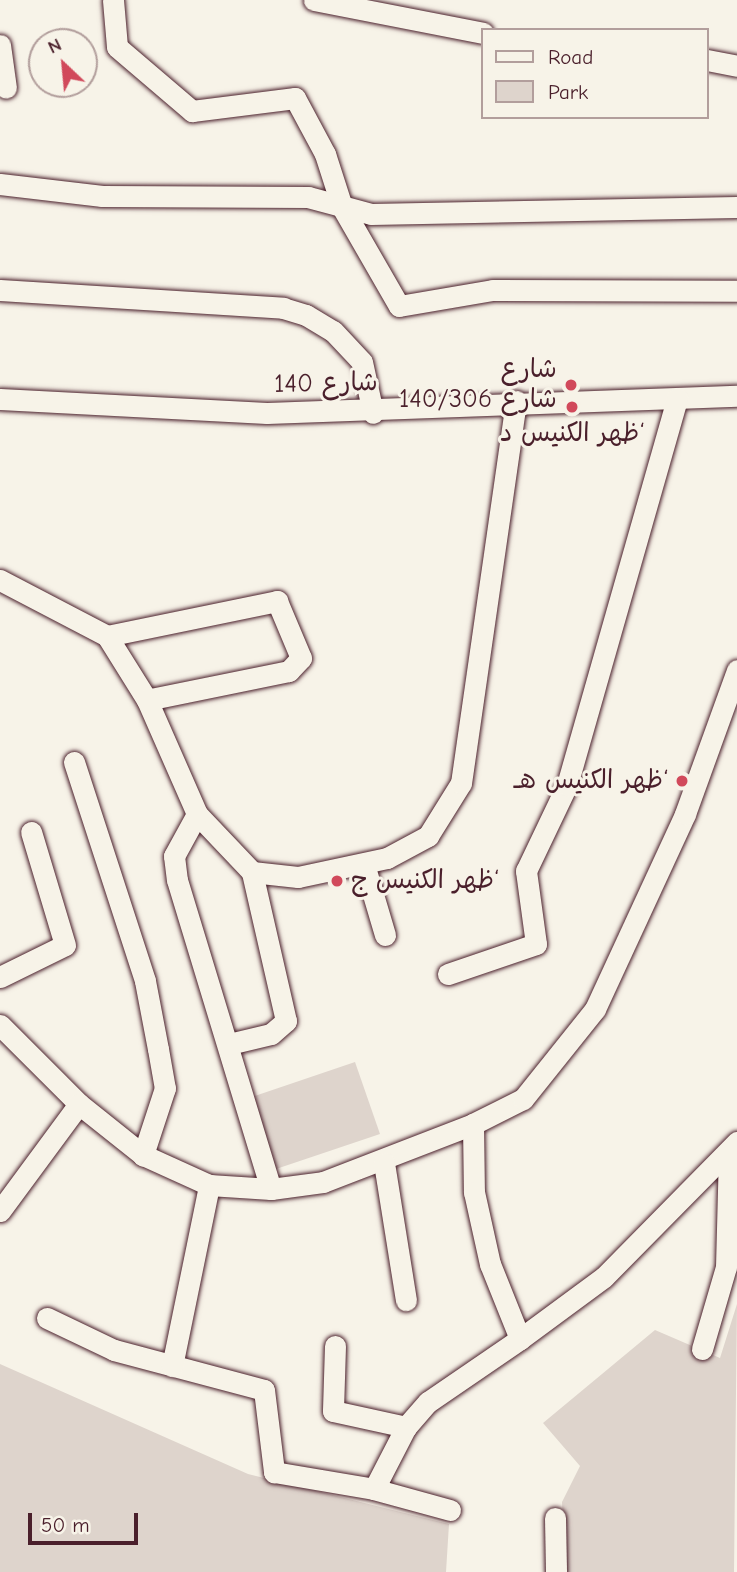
<!DOCTYPE html>
<html>
<head>
<meta charset="utf-8">
<style>
	body { margin:0 }
	#map { position:relative; width:737px; height:1572px; overflow:hidden; background:#f7f3e8; font-family:"Comic Neue","Playpen Sans Arabic",sans-serif }
	div>[style] { position:absolute }
	.green>* { inset:0; background:#ded4cc }
	.roads { filter:drop-shadow(0 0 2px #4a1f2b) drop-shadow(0 0 2px #4a1f2b) }
	.minor>* { height:21px; margin:-10.5px; padding:0 10.5px; transform-origin:10.5px; border-radius:10.5px; background:#f7f3e8 }
	.dots>* { width:19px; height:19px; translate:-50% -50%; box-sizing:border-box; border:4px solid #f7f3e8; border-radius:50% }
	span { translate:-50% -50%; white-space:nowrap; text-align:center; line-height:1.15; -webkit-text-stroke:6px #f7f3e8; paint-order:stroke }
	.poi-label { font-size:26px; color:#4a1f2b }
	.right { translate:-100% -50%; text-align:right }
	.left { translate:0 -50%; text-align:left }
	.street-label { font-size:26px; color:#4a1f2b }
	.legend { position:absolute; left:481px; top:28px; width:228px; height:91px; box-sizing:border-box; background:#f7f3e8; border:2px solid #b29e9c; margin:0; padding:9px 12px; list-style:none; font-size:21px; color:#4a1f2b }
	.legend li { display:flex; align-items:center; gap:14px; height:35px }
	.legend b { width:35px; border:2px solid #b29e9c }
	.north { position:absolute; left:28px; top:28px; width:70px; height:70px; box-sizing:border-box; background:#f7f3e8; border:2px solid #b29e9c; border-radius:50%; rotate:334deg; font-size:19px; font-weight:700; line-height:28px; text-align:center; color:#4a1f2b }
	.north::after { content:''; display:block; margin:auto; width:24px; height:32px; background:#d1495b; clip-path:polygon(50% 0,100% 100%,50% 72%,0 100%) }
	.scale { position:absolute; left:28px; top:1513px; width:110px; height:32px; box-sizing:border-box; border:4px solid #4a1f2b; border-top:0; padding-left:9px; font-size:21px; line-height:24px; white-space:nowrap; color:#4a1f2b; -webkit-text-stroke:5px #f7f3e8; paint-order:stroke }
</style>
</head>
<body>
<div id="map">
	<div class="green">
		<div style="clip-path:polygon(355px 1062px,380px 1134px,276px 1169px,252px 1097px)"></div>
		<div style="clip-path:polygon(737px 1304px,734px 1572px,566px 1572px,562px 1502px,580px 1466px,543px 1423px,655px 1330px,720px 1358px)"></div>
		<div style="clip-path:polygon(0 1364px,248px 1474px,449px 1524px,446px 1572px,0 1572px)"></div>
	</div>
	<div class="roads">
		<div class="minor">
			<div style="left:113px;top:0;width:47px;rotate:85.1deg"></div>
			<div style="left:117px;top:47px;width:99px;rotate:40.5deg"></div>
			<div style="left:192px;top:111px;width:104px;rotate:-7.2deg"></div>
			<div style="left:295px;top:98px;width:64px;rotate:61.8deg"></div>
			<div style="left:325px;top:154px;width:56px;rotate:72.2deg"></div>
			<div style="left:342px;top:207px;width:114px;rotate:60.1deg"></div>
			<div style="left:399px;top:306px;width:95px;rotate:-9.7deg"></div>
			<div style="left:493px;top:290px;width:244px;rotate:0.2deg"></div>
			<div style="left:314px;top:0;width:172px;rotate:11deg"></div>
			<div style="left:0;top:45px;width:43px;rotate:82.1deg"></div>
			<div style="left:707px;top:60px;width:31px;rotate:11deg"></div>
			<div style="left:0;top:184px;width:103px;rotate:6.7deg"></div>
			<div style="left:102px;top:196px;width:206px;rotate:0.3deg"></div>
			<div style="left:308px;top:197px;width:65px;rotate:15.1deg"></div>
			<div style="left:371px;top:214px;width:366px;rotate:-1.1deg"></div>
			<div style="left:0;top:290px;width:284px;rotate:3.6deg"></div>
			<div style="left:283px;top:308px;width:24px;rotate:17deg"></div>
			<div style="left:306px;top:315px;width:31px;rotate:31deg"></div>
			<div style="left:333px;top:331px;width:42px;rotate:46.9deg"></div>
			<div style="left:362px;top:362px;width:52px;rotate:77.8deg"></div>
			<div style="left:0;top:399px;width:267px;rotate:3deg"></div>
			<div style="left:267px;top:413px;width:470px;rotate:-2.1deg"></div>
			<div style="left:0;top:580px;width:121px;rotate:27.6deg"></div>
			<div style="left:107px;top:636px;width:75px;rotate:58deg"></div>
			<div style="left:147px;top:700px;width:124px;rotate:66.3deg"></div>
			<div style="left:197px;top:814px;width:80px;rotate:46.5deg"></div>
			<div style="left:252px;top:872px;width:46px;rotate:6.2deg"></div>
			<div style="left:298px;top:877px;width:91px;rotate:-12.1deg"></div>
			<div style="left:387px;top:858px;width:47px;rotate:-28.2deg"></div>
			<div style="left:428px;top:836px;width:62px;rotate:-58.1deg"></div>
			<div style="left:461px;top:783px;width:386px;rotate:-81.8deg"></div>
			<div style="left:107px;top:636px;width:174px;rotate:-11.6deg"></div>
			<div style="left:277px;top:601px;width:62px;rotate:67.2deg"></div>
			<div style="left:301px;top:658px;width:18px;rotate:133deg"></div>
			<div style="left:289px;top:671px;width:145px;rotate:168.5deg"></div>
			<div style="left:74px;top:762px;width:230px;rotate:72deg"></div>
			<div style="left:145px;top:981px;width:69px;rotate:79.2deg"></div>
			<div style="left:158px;top:1049px;width:40px;rotate:80deg"></div>
			<div style="left:165px;top:1088px;width:71px;rotate:108.2deg"></div>
			<div style="left:197px;top:814px;width:48px;rotate:118.7deg"></div>
			<div style="left:174px;top:856px;width:24px;rotate:83deg"></div>
			<div style="left:177px;top:880px;width:323px;rotate:73.1deg"></div>
			<div style="left:364px;top:864px;width:74px;rotate:73.5deg"></div>
			<div style="left:448px;top:974px;width:93px;rotate:-18.8deg"></div>
			<div style="left:536px;top:944px;width:74px;rotate:-97.8deg"></div>
			<div style="left:526px;top:871px;width:95px;rotate:-64.5deg"></div>
			<div style="left:567px;top:785px;width:402px;rotate:-74.1deg"></div>
			<div style="left:0;top:977px;width:72px;rotate:-26.2deg"></div>
			<div style="left:65px;top:945px;width:118px;rotate:-106.7deg"></div>
			<div style="left:0;top:1025px;width:112px;rotate:45deg"></div>
			<div style="left:79px;top:1104px;width:82px;rotate:38.6deg"></div>
			<div style="left:143px;top:1155px;width:72px;rotate:24.4deg"></div>
			<div style="left:209px;top:1185px;width:62px;rotate:3.7deg"></div>
			<div style="left:271px;top:1189px;width:52px;rotate:-7.7deg"></div>
			<div style="left:323px;top:1182px;width:161px;rotate:-21.1deg"></div>
			<div style="left:473px;top:1124px;width:56px;rotate:-26.6deg"></div>
			<div style="left:523px;top:1099px;width:115px;rotate:-51.3deg"></div>
			<div style="left:595px;top:1009px;width:215px;rotate:-65.2deg"></div>
			<div style="left:685px;top:814px;width:153px;rotate:-70.1deg"></div>
			<div style="left:229px;top:1044px;width:43px;rotate:-13.4deg"></div>
			<div style="left:271px;top:1034px;width:20px;rotate:-41deg"></div>
			<div style="left:286px;top:1021px;width:153px;rotate:-102.9deg"></div>
			<div style="left:473px;top:1124px;width:68px;rotate:89.2deg"></div>
			<div style="left:474px;top:1192px;width:74px;rotate:77.5deg"></div>
			<div style="left:490px;top:1264px;width:81px;rotate:68.2deg"></div>
			<div style="left:520px;top:1339px;width:104px;rotate:-36.4deg"></div>
			<div style="left:604px;top:1277px;width:190px;rotate:-45.4deg"></div>
			<div style="left:384px;top:1163px;width:139px;rotate:80.9deg"></div>
			<div style="left:0;top:1211px;width:133px;rotate:-53.6deg"></div>
			<div style="left:47px;top:1318px;width:74px;rotate:25.5deg"></div>
			<div style="left:114px;top:1350px;width:155px;rotate:14.9deg"></div>
			<div style="left:264px;top:1390px;width:83px;rotate:83deg"></div>
			<div style="left:274px;top:1472px;width:101px;rotate:9.6deg"></div>
			<div style="left:335px;top:1346px;width:65px;rotate:91.8deg"></div>
			<div style="left:333px;top:1411px;width:75px;rotate:12.4deg"></div>
			<div style="left:702px;top:1349px;width:85px;rotate:-73.7deg"></div>
			<div style="left:726px;top:1267px;width:111px;rotate:-88.5deg"></div>
			<div style="left:172px;top:1366px;width:185px;rotate:-78.4deg"></div>
			<div style="left:450px;top:1510px;width:79px;rotate:-164.6deg"></div>
			<div style="left:374px;top:1489px;width:70px;rotate:-62.7deg"></div>
			<div style="left:406px;top:1427px;width:33px;rotate:-49deg"></div>
			<div style="left:428px;top:1402px;width:112px;rotate:-34.4deg"></div>
			<div style="left:555px;top:1518px;width:54px;rotate:88.9deg"></div>
		</div>
	</div>
	<div class="dots">
		<div style="left:571px;top:385px;background:#d1495b"></div>
		<div style="left:572px;top:407px;background:#d1495b"></div>
		<div style="left:682px;top:781px;background:#d1495b"></div>
		<div style="left:337px;top:881px;background:#d1495b"></div>
	</div>
	<div class="poi-label">
		<span class="right" style="left:557px;top:385px">شارع<br>140/شارع 306</span>
		<span style="left:572px;top:434px">ظهر الكنيس د‘</span>
		<span class="right" style="left:668px;top:781px">ظهر الكنيس هـ‘</span>
		<span class="left" style="left:351px;top:881px">ظهر الكنيس ج‘</span>
	</div>
	<div class="street-label">
		<span style="left:326px;top:384px;rotate:-1deg">شارع 140</span>
	</div>
	<ul class="legend">
	<li><b style="height:9px;background:#f7f3e8"></b>Road</li>
	<li><b style="height:19px;background:#ded4cc"></b>Park</li>
	</ul>
	<div class="north">N</div>
	<div class="scale">50 m</div>
</div>
</body>
</html>
